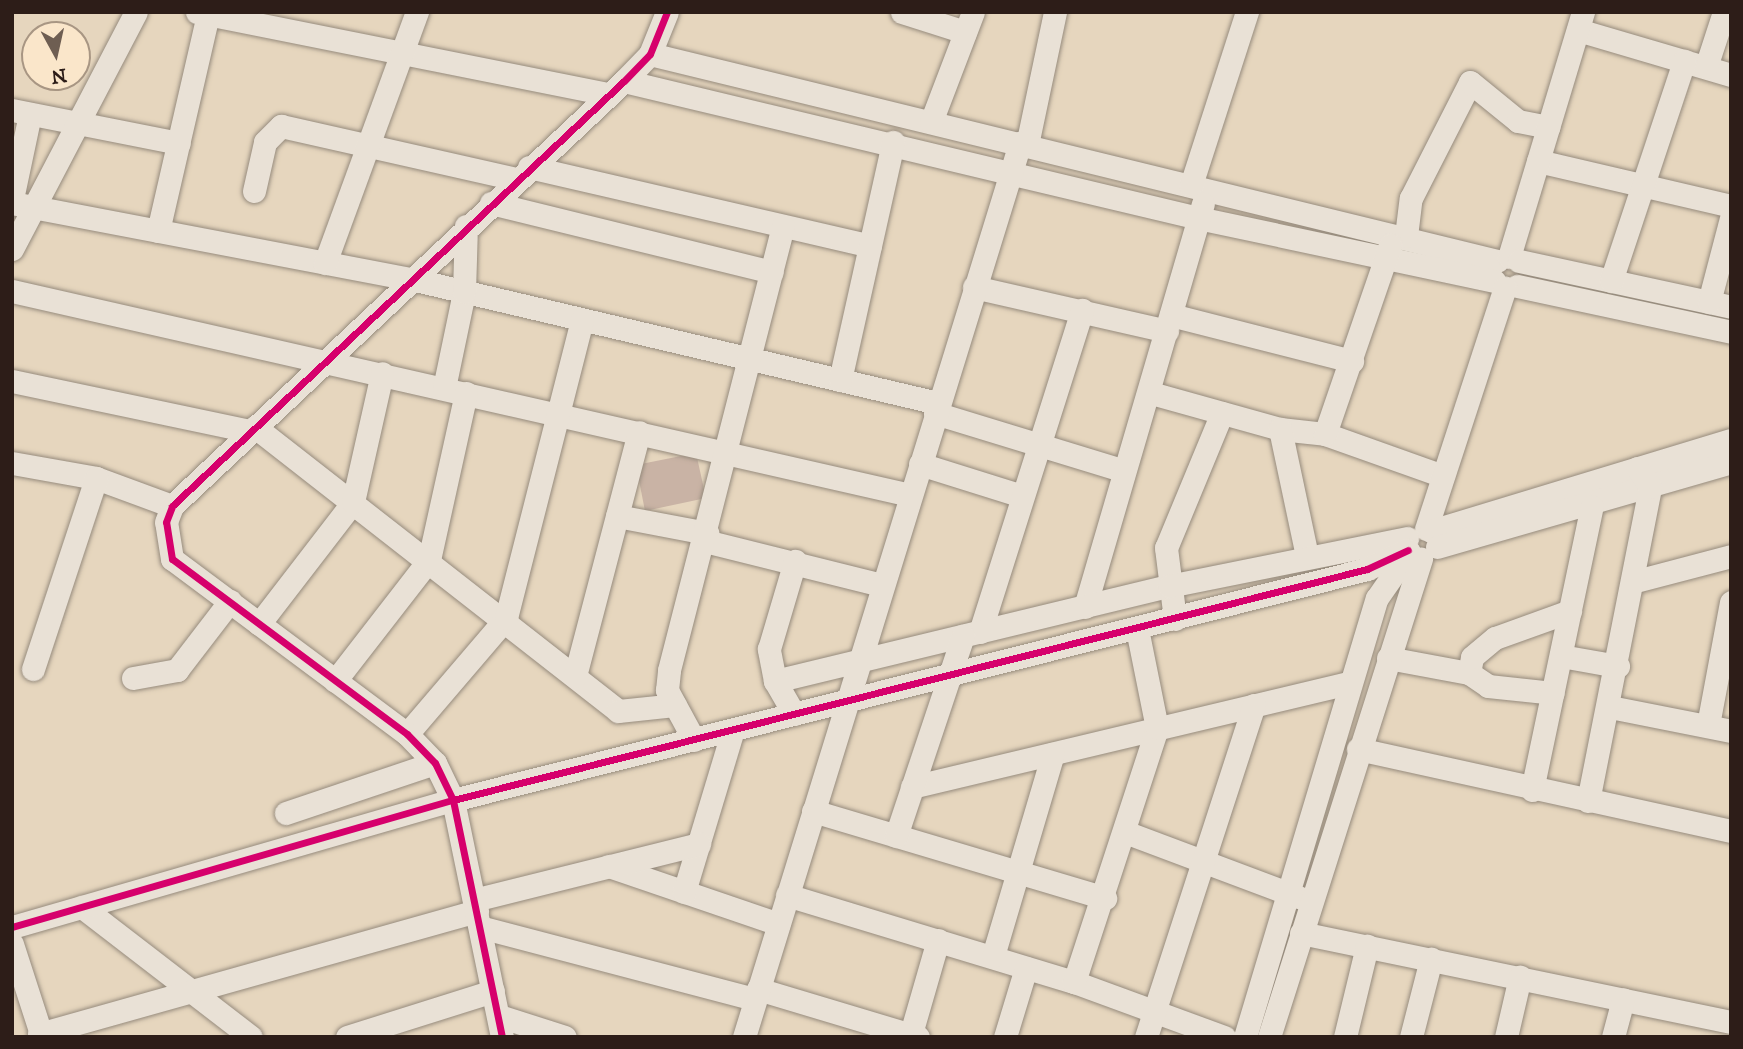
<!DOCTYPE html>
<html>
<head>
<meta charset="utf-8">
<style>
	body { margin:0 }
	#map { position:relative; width:1743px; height:1049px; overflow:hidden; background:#e6d6be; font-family:"IM FELL DW Pica",serif }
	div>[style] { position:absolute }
	.building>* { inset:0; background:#c9b3a5 }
	.roads { filter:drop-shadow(0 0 2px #968b7d) drop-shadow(0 0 2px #968b7d) }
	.minor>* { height:23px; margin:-11.5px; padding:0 11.5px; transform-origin:11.5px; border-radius:11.5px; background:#e9e1d6 }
	.cycleway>* { height:7px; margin:-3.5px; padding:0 3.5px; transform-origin:3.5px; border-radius:3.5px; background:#d6006c }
	span { translate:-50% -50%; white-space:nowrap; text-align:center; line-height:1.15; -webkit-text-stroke:5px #fae6ca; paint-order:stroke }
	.frame { position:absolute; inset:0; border:14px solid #2d1d18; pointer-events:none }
	.north { position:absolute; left:21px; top:21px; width:70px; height:70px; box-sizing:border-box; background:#fae6ca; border:2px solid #a89683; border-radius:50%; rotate:172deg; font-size:19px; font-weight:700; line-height:28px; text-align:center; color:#2d1d18 }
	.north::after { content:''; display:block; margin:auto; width:24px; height:32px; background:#6e5e52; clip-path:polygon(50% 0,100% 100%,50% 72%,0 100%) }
</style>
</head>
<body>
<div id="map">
	<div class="building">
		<div style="clip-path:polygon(696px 453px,706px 498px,645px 511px,636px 465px)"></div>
	</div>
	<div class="roads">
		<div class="minor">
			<div style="left:197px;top:12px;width:420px;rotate:11.3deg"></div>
			<div style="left:902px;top:12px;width:66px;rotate:17.6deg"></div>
			<div style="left:1578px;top:30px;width:159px;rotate:16.4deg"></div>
			<div style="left:650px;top:54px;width:872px;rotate:13.73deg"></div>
			<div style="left:1706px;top:67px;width:58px;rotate:-71.9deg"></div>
			<div style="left:624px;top:81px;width:590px;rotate:13.42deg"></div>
			<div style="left:1198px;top:218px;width:303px;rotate:12deg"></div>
			<div style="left:12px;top:110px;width:170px;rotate:11.2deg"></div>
			<div style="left:931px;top:122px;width:118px;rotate:-69.1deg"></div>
			<div style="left:1027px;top:145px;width:136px;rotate:-78.1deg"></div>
			<div style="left:1538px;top:161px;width:198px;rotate:13.1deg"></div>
			<div style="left:529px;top:167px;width:350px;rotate:13deg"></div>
			<div style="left:1191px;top:185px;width:182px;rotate:-72.1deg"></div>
			<div style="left:254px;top:191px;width:50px;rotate:-77.3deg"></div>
			<div style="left:265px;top:142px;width:23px;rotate:-45deg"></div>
			<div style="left:281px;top:126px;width:241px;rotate:12.7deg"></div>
			<div style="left:12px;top:199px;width:87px;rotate:-78deg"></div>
			<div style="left:12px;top:203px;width:406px;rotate:10.8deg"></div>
			<div style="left:411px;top:279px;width:541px;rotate:13.24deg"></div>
			<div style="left:491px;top:203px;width:289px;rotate:13.8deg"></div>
			<div style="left:158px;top:231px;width:222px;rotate:-77deg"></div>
			<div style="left:1406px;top:236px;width:38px;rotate:-83deg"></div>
			<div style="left:1411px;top:198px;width:130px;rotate:-63deg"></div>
			<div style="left:1470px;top:82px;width:62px;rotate:39.1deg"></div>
			<div style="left:1518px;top:121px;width:31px;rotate:11deg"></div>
			<div style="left:12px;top:249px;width:267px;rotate:-62.4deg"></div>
			<div style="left:1509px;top:257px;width:256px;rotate:-73.2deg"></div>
			<div style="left:1519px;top:261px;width:217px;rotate:12.2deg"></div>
			<div style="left:325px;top:263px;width:267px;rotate:-69.9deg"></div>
			<div style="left:1611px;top:281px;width:232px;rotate:-71.6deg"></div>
			<div style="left:1517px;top:286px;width:219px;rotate:12.1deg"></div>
			<div style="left:974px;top:287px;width:198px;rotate:12.8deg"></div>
			<div style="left:12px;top:291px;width:921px;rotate:12.8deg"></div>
			<div style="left:1709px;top:302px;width:87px;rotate:-75.3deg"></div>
			<div style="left:1171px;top:315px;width:187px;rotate:14.3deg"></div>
			<div style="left:840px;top:380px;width:244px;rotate:-77.4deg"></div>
			<div style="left:12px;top:381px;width:243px;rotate:11.9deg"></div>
			<div style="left:444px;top:388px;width:98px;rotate:-78.2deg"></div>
			<div style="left:464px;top:292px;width:66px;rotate:-88.3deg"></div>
			<div style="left:1151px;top:393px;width:134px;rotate:15.6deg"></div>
			<div style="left:1280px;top:429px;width:45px;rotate:6.3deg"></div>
			<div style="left:1325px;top:434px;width:125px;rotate:19.6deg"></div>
			<div style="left:935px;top:413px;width:195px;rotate:17deg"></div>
			<div style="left:255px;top:427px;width:461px;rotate:38deg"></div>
			<div style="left:618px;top:711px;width:57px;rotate:-6deg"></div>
			<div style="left:1280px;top:429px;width:130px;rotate:78deg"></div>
			<div style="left:1325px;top:434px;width:200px;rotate:-71deg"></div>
			<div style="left:12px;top:463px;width:85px;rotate:10.1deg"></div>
			<div style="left:96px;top:478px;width:81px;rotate:20.2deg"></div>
			<div style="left:920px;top:464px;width:107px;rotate:17.4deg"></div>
			<div style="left:617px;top:516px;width:92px;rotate:10.7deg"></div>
			<div style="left:1426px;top:529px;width:254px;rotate:-71.9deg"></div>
			<div style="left:1431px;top:531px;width:313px;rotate:-16.9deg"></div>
			<div style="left:705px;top:541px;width:182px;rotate:14deg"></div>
			<div style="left:1437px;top:547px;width:306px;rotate:-16.1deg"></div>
			<div style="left:1636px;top:581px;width:98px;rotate:-14.7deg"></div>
			<div style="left:1085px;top:607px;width:420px;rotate:-73.7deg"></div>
			<div style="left:1175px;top:619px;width:72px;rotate:-97.2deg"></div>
			<div style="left:1166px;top:548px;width:146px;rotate:-67.5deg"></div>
			<div style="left:259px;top:624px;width:154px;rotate:-52.4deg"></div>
			<div style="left:353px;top:502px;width:132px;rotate:-77.3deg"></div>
			<div style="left:980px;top:632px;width:338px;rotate:-72.4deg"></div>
			<div style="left:1561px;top:656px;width:58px;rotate:10deg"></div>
			<div style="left:1388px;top:658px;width:82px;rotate:10.5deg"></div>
			<div style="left:1469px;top:673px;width:23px;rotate:34deg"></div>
			<div style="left:1488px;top:686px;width:65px;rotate:6.1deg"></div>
			<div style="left:33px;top:669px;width:201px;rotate:-71.7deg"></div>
			<div style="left:1469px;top:673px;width:16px;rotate:-79deg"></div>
			<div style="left:1472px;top:657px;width:30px;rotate:-40deg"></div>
			<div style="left:1495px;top:638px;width:80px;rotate:-19.8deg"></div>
			<div style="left:575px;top:676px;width:252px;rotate:-75.3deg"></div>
			<div style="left:133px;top:678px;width:45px;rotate:-10.3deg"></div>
			<div style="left:177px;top:670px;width:87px;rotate:-52.5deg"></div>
			<div style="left:335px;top:681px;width:153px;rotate:-52.2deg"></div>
			<div style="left:429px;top:560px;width:171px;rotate:-77.5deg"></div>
			<div style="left:775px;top:681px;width:405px;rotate:-13.6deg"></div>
			<div style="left:1169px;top:586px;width:243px;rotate:-11.4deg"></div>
			<div style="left:1610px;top:707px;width:123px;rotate:11.2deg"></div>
			<div style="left:794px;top:714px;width:38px;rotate:-120deg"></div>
			<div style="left:775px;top:681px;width:33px;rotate:-101deg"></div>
			<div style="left:769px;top:649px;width:92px;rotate:-73.5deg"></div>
			<div style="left:1708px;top:725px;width:125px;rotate:-79.4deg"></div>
			<div style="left:407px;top:734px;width:153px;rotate:-49.5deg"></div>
			<div style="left:506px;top:618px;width:308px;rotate:-75.7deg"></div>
			<div style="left:694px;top:740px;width:57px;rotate:-118.4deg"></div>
			<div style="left:667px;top:690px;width:20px;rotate:-84deg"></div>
			<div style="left:669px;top:670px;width:458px;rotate:-75.6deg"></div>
			<div style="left:1358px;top:749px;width:382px;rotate:12.4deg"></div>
			<div style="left:912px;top:787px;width:450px;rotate:-13.4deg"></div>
			<div style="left:1532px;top:790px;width:290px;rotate:-78.1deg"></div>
			<div style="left:1588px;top:801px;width:320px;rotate:-78.8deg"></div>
			<div style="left:1650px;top:487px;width:23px;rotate:-124deg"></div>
			<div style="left:813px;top:811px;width:305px;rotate:16.6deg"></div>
			<div style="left:286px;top:813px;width:157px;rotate:-18.6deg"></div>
			<div style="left:1125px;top:832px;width:185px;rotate:20.6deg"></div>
			<div style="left:896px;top:836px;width:211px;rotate:-71.5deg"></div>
			<div style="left:609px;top:866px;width:179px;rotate:18.9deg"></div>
			<div style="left:684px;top:892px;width:169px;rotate:-73.2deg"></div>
			<div style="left:787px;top:895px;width:300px;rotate:16.9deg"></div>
			<div style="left:1074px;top:982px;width:160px;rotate:20.1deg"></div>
			<div style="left:474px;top:900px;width:232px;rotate:-14deg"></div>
			<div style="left:82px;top:907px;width:213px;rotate:37.6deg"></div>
			<div style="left:12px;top:927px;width:459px;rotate:-16.1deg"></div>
			<div style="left:453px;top:800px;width:943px;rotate:-14.18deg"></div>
			<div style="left:1367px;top:569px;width:45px;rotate:-24.9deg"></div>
			<div style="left:480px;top:927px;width:284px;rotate:14.7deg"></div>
			<div style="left:1301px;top:933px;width:439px;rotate:11.7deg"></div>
			<div style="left:12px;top:944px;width:98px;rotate:72.1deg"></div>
			<div style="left:993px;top:956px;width:211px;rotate:-73.5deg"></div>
			<div style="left:1074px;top:982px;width:267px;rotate:-71.9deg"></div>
			<div style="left:1157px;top:728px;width:101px;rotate:-101.4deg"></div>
			<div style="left:758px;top:989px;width:167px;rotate:16.7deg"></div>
			<div style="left:499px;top:1016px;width:69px;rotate:17.7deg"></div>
			<div style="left:39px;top:1034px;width:455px;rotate:-15.7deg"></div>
			<div style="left:347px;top:1037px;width:153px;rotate:-17.5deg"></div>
			<div style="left:502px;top:1037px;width:242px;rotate:-101.7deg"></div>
			<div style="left:453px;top:800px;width:41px;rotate:-115.9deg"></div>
			<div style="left:435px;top:763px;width:40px;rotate:-134deg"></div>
			<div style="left:407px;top:734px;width:293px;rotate:-143.3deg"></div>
			<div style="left:172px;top:559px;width:37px;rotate:-99deg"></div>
			<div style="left:166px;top:522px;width:17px;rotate:-69deg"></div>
			<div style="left:172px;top:506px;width:620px;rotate:-43.24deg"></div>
			<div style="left:624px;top:81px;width:37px;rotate:-46deg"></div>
			<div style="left:650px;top:54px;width:45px;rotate:-68deg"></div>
			<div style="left:744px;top:1037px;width:936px;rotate:-72.84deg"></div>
			<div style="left:910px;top:1037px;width:101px;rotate:-73.9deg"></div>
			<div style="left:1005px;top:1037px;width:72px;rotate:-73.1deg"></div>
			<div style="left:1146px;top:1037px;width:349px;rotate:-72deg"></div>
			<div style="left:1245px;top:1037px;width:458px;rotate:-73.3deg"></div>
			<div style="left:1377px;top:598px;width:56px;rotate:-55.2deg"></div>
			<div style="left:1269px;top:1037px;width:502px;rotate:-72.36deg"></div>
			<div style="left:1345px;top:1037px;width:94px;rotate:-76.4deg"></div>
			<div style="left:1411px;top:1037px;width:81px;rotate:-75.6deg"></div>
			<div style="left:1506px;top:1037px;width:62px;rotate:-76.9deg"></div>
			<div style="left:1613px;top:1037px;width:39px;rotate:-75deg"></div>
		</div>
	</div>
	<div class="cycleway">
		<div style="left:12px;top:927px;width:459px;rotate:-16.1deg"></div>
		<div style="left:453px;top:800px;width:943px;rotate:-14.18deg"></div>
		<div style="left:1367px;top:569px;width:45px;rotate:-24.9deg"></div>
		<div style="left:502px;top:1037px;width:242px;rotate:-101.7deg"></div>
		<div style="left:453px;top:800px;width:41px;rotate:-115.9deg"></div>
		<div style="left:435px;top:763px;width:40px;rotate:-134deg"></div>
		<div style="left:407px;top:734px;width:293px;rotate:-143.3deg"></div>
		<div style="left:172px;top:559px;width:37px;rotate:-99deg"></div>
		<div style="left:166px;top:522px;width:17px;rotate:-69deg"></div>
		<div style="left:172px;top:506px;width:620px;rotate:-43.24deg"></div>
		<div style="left:624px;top:81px;width:37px;rotate:-46deg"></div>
		<div style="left:650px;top:54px;width:45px;rotate:-68deg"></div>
	</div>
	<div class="frame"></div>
	<div class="north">N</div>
</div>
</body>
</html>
